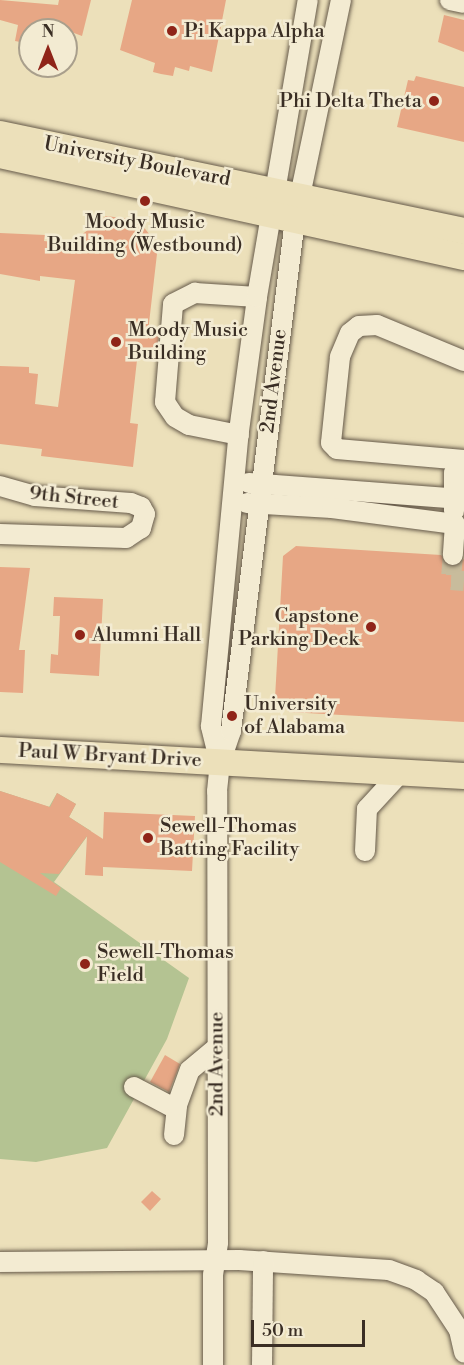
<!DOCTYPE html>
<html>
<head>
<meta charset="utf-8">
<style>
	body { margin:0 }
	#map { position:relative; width:464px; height:1365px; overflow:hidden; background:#ece0ba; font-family:"Libre Bodoni",serif }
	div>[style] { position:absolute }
	.green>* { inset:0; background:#b4c392 }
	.building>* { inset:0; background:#e7a785 }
	.minor-tunnel>* { height:20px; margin-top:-10px; transform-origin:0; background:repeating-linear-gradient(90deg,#c8bc9c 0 20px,transparent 0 30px) }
	.roads { filter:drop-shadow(0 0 2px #665a4a) drop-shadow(0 0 2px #665a4a) }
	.minor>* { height:20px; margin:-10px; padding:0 10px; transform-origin:10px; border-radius:10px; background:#f3ebd2 }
	.major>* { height:26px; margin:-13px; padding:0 13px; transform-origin:13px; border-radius:13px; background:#ece0ba }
	.dots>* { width:16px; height:16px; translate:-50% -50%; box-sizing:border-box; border:3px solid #f3ebd2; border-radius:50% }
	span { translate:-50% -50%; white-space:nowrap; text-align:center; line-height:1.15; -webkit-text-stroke:5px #f3ebd2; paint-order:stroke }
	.poi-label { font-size:20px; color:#3a2e24 }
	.left { translate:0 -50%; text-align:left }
	.right { translate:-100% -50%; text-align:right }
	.street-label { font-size:20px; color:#3a2e24 }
	.north { position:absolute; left:18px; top:18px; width:60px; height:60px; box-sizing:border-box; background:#f3ebd2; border:2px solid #a99f8c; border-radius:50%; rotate:0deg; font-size:16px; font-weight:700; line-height:24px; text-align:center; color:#3a2e24 }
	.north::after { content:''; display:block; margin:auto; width:21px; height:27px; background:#8f2418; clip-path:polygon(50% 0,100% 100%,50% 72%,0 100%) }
	.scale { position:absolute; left:251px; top:1320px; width:114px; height:27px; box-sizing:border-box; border:3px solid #3a2e24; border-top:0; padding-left:8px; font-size:18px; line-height:21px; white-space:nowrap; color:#3a2e24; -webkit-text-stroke:4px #f3ebd2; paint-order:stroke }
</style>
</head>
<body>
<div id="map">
	<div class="green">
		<div style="clip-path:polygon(0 791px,49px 807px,57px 793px,76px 804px,69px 817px,91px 831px,54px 882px,189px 978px,167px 1039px,107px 1148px,36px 1162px,0 1159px)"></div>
	</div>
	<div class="building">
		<div style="clip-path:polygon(0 0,58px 5px,59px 0,91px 0,82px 36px,66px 30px,30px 30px,30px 44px,15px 41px,18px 25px,0 20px)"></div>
		<div style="clip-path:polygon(132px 0,226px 0,212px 72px,190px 66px,189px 71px,175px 67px,173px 76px,161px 74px,153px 72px,155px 63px,120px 50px)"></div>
		<div style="clip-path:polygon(444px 15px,464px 20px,464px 52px,438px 42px)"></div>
		<div style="clip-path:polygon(416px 76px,464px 87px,464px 142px,397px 127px,408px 80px,414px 81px)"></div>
		<div style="clip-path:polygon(106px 216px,138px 220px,158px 245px,148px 332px,159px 333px,157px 354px,138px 351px,130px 423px,138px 424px,133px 467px,41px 456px,42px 449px,0 444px,0 366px,29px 367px,29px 373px,38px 374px,35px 404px,58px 407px,75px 280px,40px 276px,40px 281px,0 274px,0 233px,45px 235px,44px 241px,79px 245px,80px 236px)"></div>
		<div style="clip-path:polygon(296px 546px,441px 555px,452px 567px,464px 559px,464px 722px,289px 712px,275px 698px,283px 556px)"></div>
		<div style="clip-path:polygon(0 567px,30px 568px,19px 650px,25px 650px,23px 693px,0 692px)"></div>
		<div style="clip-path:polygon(54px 597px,103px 599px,99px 676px,50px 673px,51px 654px,58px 655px,60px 616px,53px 616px)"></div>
		<div style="clip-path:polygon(0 791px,50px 807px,57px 793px,76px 804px,69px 817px,103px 839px,104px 812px,195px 816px,192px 871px,103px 867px,103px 876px,85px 875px,87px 836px,59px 874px,40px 873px,61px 888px,56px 896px,0 862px)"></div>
		<div style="clip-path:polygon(165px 1055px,180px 1064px,169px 1092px,150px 1082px)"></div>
		<div style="clip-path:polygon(152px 1191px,161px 1199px,150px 1211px,141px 1202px)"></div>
	</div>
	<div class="minor-tunnel">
		<div style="left:453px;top:555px;width:25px;rotate:95deg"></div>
		<div style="left:451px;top:580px;width:13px;rotate:4deg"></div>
	</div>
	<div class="roads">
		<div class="minor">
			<div style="left:450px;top:0;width:14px;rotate:12deg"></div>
			<div style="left:464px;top:361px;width:94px;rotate:-157.5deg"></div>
			<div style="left:377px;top:325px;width:18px;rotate:177deg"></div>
			<div style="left:359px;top:326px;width:11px;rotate:142deg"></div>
			<div style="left:350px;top:333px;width:26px;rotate:113deg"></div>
			<div style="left:340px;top:357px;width:86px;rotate:96deg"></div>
			<div style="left:331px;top:443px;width:8px;rotate:45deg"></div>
			<div style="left:337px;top:449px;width:127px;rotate:5deg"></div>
			<div style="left:239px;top:435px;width:51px;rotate:-168.7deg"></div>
			<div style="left:189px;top:425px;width:16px;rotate:-150deg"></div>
			<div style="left:175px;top:417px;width:18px;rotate:-124deg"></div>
			<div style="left:165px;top:402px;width:98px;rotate:-85.3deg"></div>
			<div style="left:173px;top:304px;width:25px;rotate:-27deg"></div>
			<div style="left:195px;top:293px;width:62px;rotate:3.7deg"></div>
			<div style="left:249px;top:483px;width:216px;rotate:4.3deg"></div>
			<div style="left:0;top:486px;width:36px;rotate:16deg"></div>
			<div style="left:35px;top:496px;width:96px;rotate:4.2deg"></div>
			<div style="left:131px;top:503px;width:11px;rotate:22deg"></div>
			<div style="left:141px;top:507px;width:8px;rotate:60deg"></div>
			<div style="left:145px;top:514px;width:15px;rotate:106deg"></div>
			<div style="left:141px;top:528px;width:18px;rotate:146deg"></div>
			<div style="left:126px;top:538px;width:126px;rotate:-178.2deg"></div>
			<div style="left:247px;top:503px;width:85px;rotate:3.4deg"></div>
			<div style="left:332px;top:508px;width:124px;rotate:7.4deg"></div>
			<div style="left:455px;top:524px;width:31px;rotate:94deg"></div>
			<div style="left:454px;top:511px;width:38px;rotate:-90deg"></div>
			<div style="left:454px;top:473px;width:8px;rotate:-50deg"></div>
			<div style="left:220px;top:763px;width:38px;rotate:-104deg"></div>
			<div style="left:211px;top:726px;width:296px;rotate:-84.6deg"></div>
			<div style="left:239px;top:431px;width:135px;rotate:-82.3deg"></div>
			<div style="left:257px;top:297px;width:301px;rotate:-80.3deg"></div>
			<div style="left:365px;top:851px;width:42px;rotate:-87.3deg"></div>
			<div style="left:367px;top:809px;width:50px;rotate:-47.4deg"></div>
			<div style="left:134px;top:1087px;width:47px;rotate:27.6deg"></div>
			<div style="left:174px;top:1135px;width:30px;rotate:-84deg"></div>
			<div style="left:177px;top:1105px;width:37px;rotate:-70deg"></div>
			<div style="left:190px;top:1070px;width:34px;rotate:-40deg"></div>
			<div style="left:0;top:1262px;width:239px;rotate:-0.5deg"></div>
			<div style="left:239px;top:1260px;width:150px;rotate:3.8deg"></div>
			<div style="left:389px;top:1270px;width:29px;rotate:20deg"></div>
			<div style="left:416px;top:1280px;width:22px;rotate:34deg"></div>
			<div style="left:434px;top:1292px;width:45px;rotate:56.7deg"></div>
			<div style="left:459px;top:1330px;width:23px;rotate:77deg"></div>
			<div style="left:213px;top:1365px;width:90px;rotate:-90deg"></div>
			<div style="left:213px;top:1275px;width:33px;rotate:-81deg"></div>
			<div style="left:218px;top:1242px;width:451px;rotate:-90.1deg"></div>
			<div style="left:217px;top:791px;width:28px;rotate:-84deg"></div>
			<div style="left:220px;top:763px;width:34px;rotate:-71deg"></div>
			<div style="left:231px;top:731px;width:515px;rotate:-82.86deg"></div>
			<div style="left:295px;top:220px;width:225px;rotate:-78.2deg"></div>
			<div style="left:262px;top:1365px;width:104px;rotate:-89.4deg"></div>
		</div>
		<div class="major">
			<div style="left:0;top:134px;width:474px;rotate:11.8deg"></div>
			<div style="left:0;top:155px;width:475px;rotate:12.4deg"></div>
			<div style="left:0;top:750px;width:465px;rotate:3.2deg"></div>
		</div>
	</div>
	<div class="dots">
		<div style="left:172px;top:31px;background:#8f2418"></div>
		<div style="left:434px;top:101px;background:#8f2418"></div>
		<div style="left:145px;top:201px;background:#8f2418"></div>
		<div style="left:116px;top:342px;background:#8f2418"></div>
		<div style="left:371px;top:627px;background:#8f2418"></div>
		<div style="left:80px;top:635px;background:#8f2418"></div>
		<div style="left:232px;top:716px;background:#8f2418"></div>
		<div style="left:148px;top:838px;background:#8f2418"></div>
		<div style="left:85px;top:964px;background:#8f2418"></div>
	</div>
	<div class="poi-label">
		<span class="left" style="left:184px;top:31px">Pi Kappa Alpha</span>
		<span class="right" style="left:422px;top:101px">Phi Delta Theta</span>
		<span style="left:145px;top:234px">Moody Music<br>Building (Westbound)</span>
		<span class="left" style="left:128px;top:342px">Moody Music<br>Building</span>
		<span class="right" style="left:359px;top:628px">Capstone<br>Parking Deck</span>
		<span class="left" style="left:92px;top:635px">Alumni Hall</span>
		<span class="left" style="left:244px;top:716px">University<br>of Alabama</span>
		<span class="left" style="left:160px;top:838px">Sewell-Thomas<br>Batting Facility</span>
		<span class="left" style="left:97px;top:964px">Sewell-Thomas<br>Field</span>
	</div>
	<div class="street-label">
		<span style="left:137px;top:162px;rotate:11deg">University Boulevard</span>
		<span style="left:274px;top:381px;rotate:-83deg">2nd Avenue</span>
		<span style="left:74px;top:498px;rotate:6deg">9th Street</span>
		<span style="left:110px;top:756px;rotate:3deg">Paul W Bryant Drive</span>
		<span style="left:217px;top:1064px;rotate:-90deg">2nd Avenue</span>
	</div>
	<div class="north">N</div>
	<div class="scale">50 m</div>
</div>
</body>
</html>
